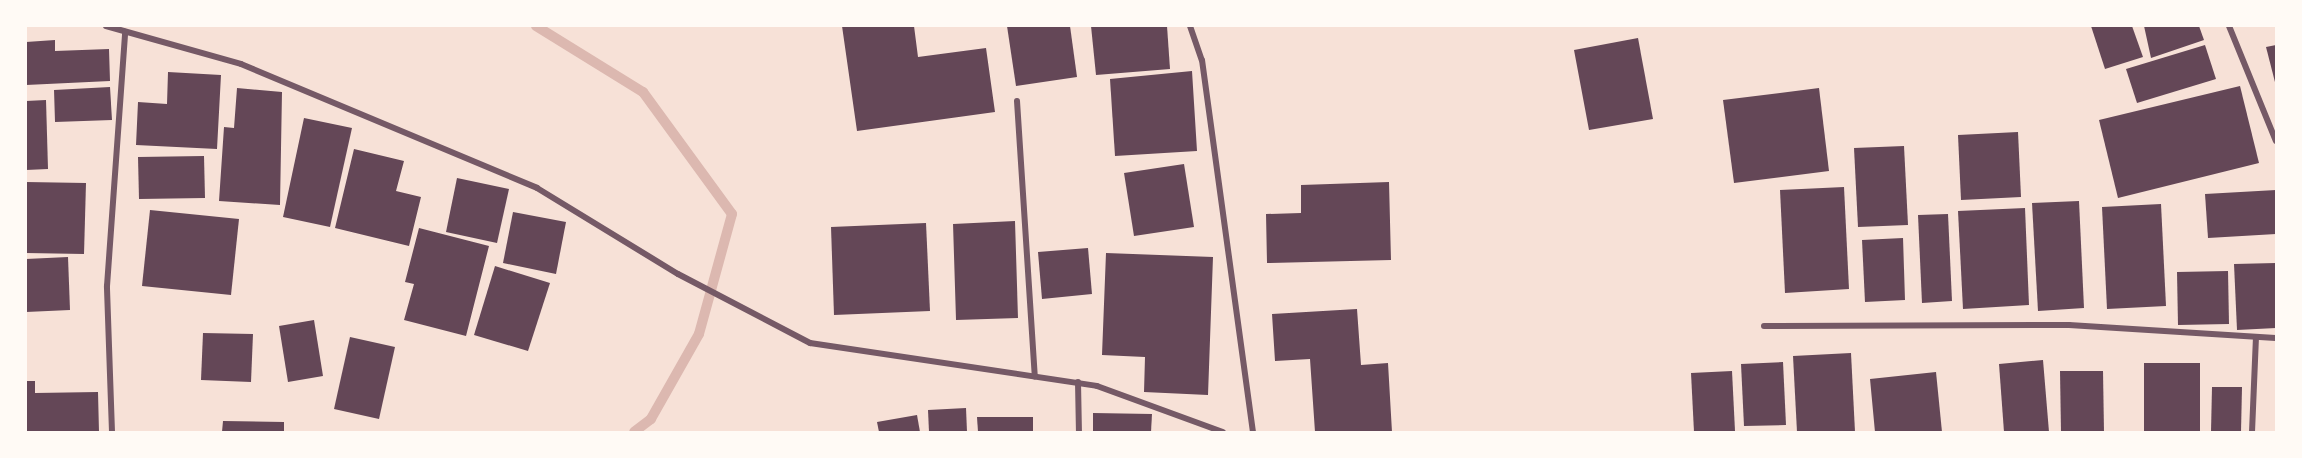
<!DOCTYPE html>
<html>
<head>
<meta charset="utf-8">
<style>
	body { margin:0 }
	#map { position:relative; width:2302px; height:458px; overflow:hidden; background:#f7e1d7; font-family:Montserrat,sans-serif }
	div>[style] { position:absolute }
	.stream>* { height:10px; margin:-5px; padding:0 5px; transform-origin:5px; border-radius:5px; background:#dcb8b0 }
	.building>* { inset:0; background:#644757 }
	.minor>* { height:6px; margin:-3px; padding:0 3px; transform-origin:3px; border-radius:3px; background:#755966 }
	span { translate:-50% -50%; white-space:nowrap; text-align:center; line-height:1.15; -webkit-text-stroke:6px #fffaf5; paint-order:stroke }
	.frame { position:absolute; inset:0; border:27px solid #fffaf5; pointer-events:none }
</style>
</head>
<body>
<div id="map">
	<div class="stream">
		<div style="left:536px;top:26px;width:126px;rotate:31.7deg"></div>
		<div style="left:643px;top:92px;width:151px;rotate:53.9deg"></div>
		<div style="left:732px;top:214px;width:124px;rotate:105.4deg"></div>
		<div style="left:699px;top:334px;width:98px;rotate:119.5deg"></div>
		<div style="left:651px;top:419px;width:21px;rotate:143deg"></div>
	</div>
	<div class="building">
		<div style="clip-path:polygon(842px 26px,914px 26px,918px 57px,986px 48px,995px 112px,857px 131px)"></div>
		<div style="clip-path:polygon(1007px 26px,1070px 26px,1077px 77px,1016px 86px)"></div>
		<div style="clip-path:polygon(1091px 26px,1167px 26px,1170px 69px,1096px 75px)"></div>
		<div style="clip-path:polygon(2091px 26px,2132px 26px,2143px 57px,2105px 69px)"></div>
		<div style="clip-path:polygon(2144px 26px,2199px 26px,2204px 40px,2151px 58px)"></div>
		<div style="clip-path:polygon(1638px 38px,1653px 119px,1589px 130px,1574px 50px)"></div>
		<div style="clip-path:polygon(55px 40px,55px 51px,109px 49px,110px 81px,26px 85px,26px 42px)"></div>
		<div style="clip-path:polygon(2205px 45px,2216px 79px,2137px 103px,2126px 69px)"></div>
		<div style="clip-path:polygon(2276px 45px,2276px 86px,2266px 47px)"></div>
		<div style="clip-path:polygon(1192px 71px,1197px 151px,1115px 156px,1110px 79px)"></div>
		<div style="clip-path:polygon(168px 72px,221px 75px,217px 149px,136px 145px,138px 102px,167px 104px)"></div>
		<div style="clip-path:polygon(2240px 86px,2259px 163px,2118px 198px,2099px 120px)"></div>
		<div style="clip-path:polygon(110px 87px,112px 120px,55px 122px,54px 90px)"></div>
		<div style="clip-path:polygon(237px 88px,282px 92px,280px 205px,219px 201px,224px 127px,234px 128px)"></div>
		<div style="clip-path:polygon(1819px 88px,1829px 171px,1734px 183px,1723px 100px)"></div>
		<div style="clip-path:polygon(46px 100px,48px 169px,26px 170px,26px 101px)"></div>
		<div style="clip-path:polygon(304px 118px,352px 128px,330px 227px,283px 217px)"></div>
		<div style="clip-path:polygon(2018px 132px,2021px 197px,1961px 200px,1958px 135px)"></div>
		<div style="clip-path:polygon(1904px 146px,1908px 225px,1858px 227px,1854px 148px)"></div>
		<div style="clip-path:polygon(354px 149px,404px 161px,396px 191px,421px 197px,409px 246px,335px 228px)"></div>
		<div style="clip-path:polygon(204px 156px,205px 198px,139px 199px,138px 157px)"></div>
		<div style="clip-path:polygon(1184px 164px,1194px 227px,1134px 236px,1124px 173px)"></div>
		<div style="clip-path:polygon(457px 178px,509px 189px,497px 243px,446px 232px)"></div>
		<div style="clip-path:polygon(26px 182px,86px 183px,84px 254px,26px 253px)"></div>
		<div style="clip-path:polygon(1389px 182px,1391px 260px,1267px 263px,1266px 214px,1301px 213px,1301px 185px)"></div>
		<div style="clip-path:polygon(1844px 187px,1849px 289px,1785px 293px,1780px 190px)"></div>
		<div style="clip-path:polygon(2276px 190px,2276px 234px,2208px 238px,2205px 194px)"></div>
		<div style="clip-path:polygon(2079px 201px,2084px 308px,2038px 311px,2032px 203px)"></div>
		<div style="clip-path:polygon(2161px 204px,2166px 306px,2107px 309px,2102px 207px)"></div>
		<div style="clip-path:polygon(2025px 208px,2029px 305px,1963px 309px,1958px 211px)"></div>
		<div style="clip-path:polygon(150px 210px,239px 219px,231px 295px,142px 286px)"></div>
		<div style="clip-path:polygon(513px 212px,566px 222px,556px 274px,503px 263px)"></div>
		<div style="clip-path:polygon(1948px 214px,1952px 301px,1922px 303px,1918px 215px)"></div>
		<div style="clip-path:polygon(1015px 221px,1018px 318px,956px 320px,953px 224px)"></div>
		<div style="clip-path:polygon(926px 223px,930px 311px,834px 315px,831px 227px)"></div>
		<div style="clip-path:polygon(419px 228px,489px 246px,466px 336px,404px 320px,414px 284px,405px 282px)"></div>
		<div style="clip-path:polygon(1903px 238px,1905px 300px,1865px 302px,1862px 240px)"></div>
		<div style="clip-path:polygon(1088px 248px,1092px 294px,1042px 299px,1038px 252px)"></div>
		<div style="clip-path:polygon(1106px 253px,1213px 257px,1208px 395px,1144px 392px,1145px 357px,1102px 355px)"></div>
		<div style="clip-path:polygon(68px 257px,70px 310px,26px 312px,26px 259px)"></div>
		<div style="clip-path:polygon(2276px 263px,2276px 328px,2237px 330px,2234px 264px)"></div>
		<div style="clip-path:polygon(495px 266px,550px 283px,528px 351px,474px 335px)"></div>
		<div style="clip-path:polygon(2228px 271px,2229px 324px,2178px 325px,2177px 272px)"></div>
		<div style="clip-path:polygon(1357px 309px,1361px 365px,1388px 363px,1392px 432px,1315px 432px,1310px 359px,1275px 361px,1272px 314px)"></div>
		<div style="clip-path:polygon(314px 320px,323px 376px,288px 382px,279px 326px)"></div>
		<div style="clip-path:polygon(203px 333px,253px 334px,251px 382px,201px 380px)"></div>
		<div style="clip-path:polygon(350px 337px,395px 347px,379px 419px,334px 409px)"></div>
		<div style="clip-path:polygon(1851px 353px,1855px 432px,1797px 432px,1793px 356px)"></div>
		<div style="clip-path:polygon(2043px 360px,2049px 432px,2004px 432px,1999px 364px)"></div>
		<div style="clip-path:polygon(1783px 362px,1786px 425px,1744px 426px,1741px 364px)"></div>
		<div style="clip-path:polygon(2144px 363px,2200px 363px,2200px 432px,2144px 432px)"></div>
		<div style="clip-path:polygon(1732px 371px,1735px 431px,1694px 432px,1691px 373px)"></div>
		<div style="clip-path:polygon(2060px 371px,2103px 371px,2104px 432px,2061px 432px)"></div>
		<div style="clip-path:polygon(1936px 372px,1942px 432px,1875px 432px,1870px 379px)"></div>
		<div style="clip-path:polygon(26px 381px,35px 381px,35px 393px,98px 392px,99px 432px,26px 432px)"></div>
		<div style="clip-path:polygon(2212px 387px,2242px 387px,2241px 432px,2211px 432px)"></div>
		<div style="clip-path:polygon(966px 408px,967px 432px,929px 432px,928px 410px)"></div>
		<div style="clip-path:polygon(1093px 413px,1152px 414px,1151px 432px,1093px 432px)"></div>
		<div style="clip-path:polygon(917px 415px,920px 432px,879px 432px,877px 422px)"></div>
		<div style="clip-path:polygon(977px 417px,1033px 417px,1033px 432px,978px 432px)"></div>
		<div style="clip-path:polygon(223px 421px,284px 422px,284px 432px,222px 432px)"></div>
	</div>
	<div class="minor">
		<div style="left:106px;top:26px;width:140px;rotate:15.7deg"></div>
		<div style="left:241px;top:64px;width:321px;rotate:22.7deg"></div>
		<div style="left:537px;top:188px;width:165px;rotate:31.4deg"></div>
		<div style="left:678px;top:274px;width:149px;rotate:27.6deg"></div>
		<div style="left:810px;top:343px;width:290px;rotate:8.5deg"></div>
		<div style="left:1097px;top:386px;width:134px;rotate:20.1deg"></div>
		<div style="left:1190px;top:26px;width:36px;rotate:71deg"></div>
		<div style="left:1202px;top:60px;width:375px;rotate:82.2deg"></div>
		<div style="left:2229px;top:26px;width:124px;rotate:67.8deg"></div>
		<div style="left:1017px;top:101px;width:276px;rotate:86.3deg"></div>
		<div style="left:1764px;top:326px;width:305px;rotate:-0.2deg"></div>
		<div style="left:2069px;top:325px;width:207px;rotate:3.6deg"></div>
		<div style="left:1078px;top:382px;width:50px;rotate:88.9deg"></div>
		<div style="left:112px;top:432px;width:146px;rotate:-92deg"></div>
		<div style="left:107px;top:286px;width:255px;rotate:-85.9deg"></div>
		<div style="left:2252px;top:432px;width:94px;rotate:-87.6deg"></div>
	</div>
	<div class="frame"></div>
</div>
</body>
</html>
